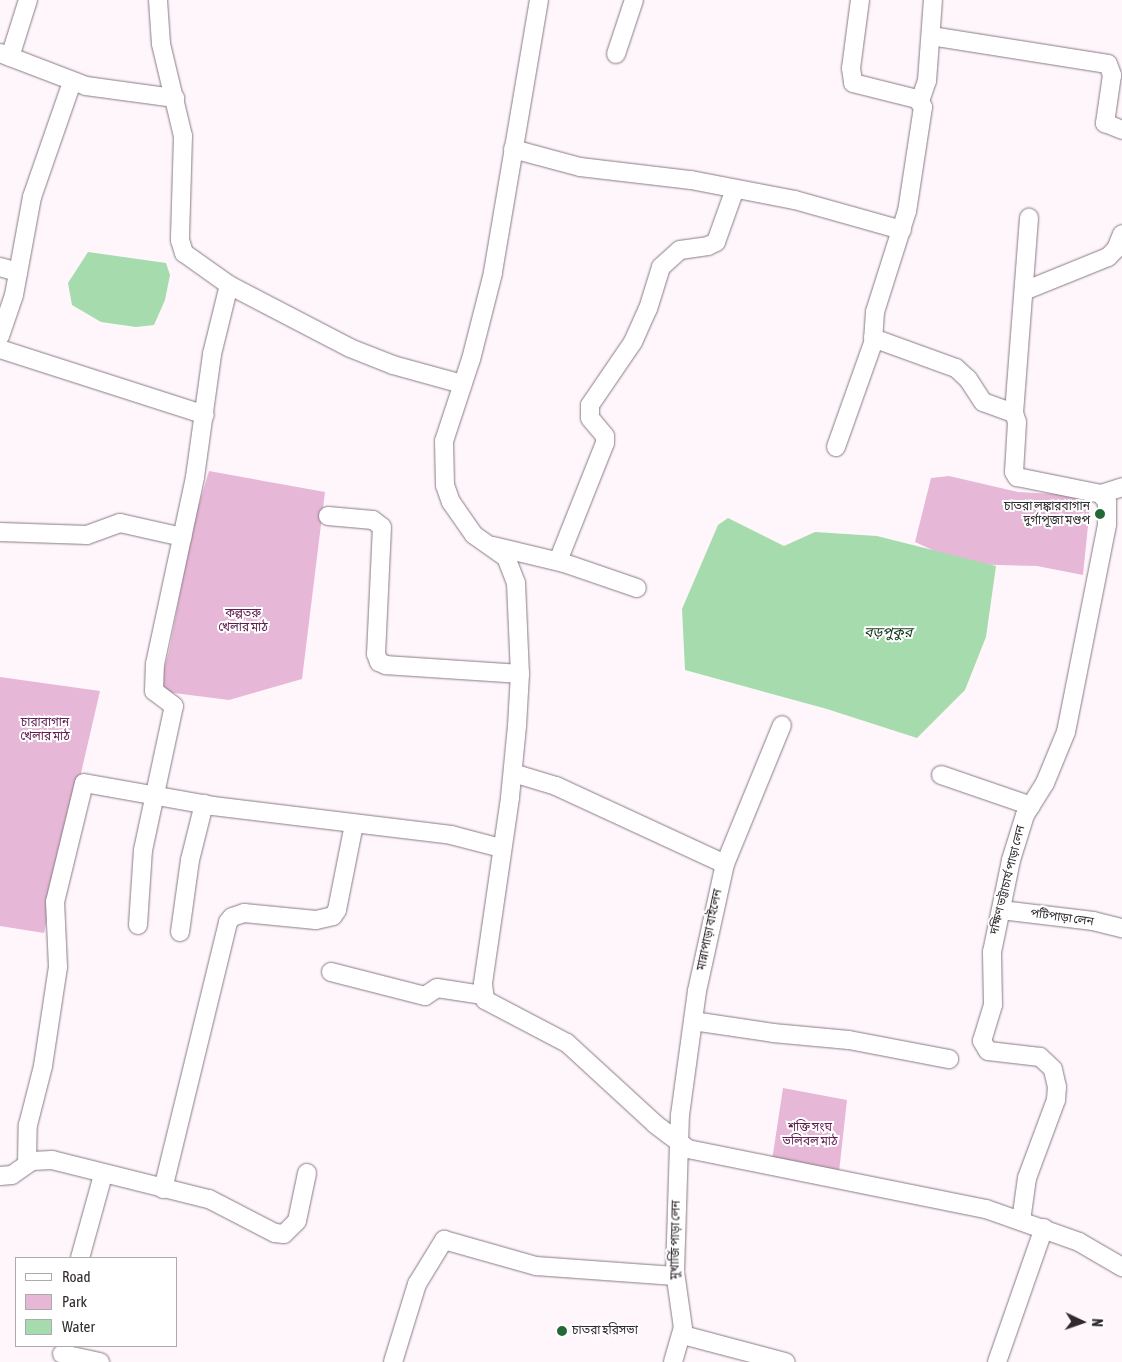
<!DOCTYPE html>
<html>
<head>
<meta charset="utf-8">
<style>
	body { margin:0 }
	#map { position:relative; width:1122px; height:1362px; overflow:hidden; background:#fff6fc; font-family:"Asap Condensed","Noto Sans Bengali",sans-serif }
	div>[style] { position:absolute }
	.green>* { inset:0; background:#e7b7d7 }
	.water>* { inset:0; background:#a6dbad }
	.roads { filter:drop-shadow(0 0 1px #887b84) drop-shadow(0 0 1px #887b84) }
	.minor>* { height:18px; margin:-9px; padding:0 9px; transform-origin:9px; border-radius:9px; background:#fff }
	.dots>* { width:14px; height:14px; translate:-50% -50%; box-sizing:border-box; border:2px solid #fff; border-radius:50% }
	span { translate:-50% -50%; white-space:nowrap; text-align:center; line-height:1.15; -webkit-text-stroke:4px #fff; paint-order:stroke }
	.poi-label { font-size:12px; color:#302a2e }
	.right { translate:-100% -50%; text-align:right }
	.left { translate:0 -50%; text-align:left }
	.park-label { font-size:12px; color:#601e50 }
	.street-label { font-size:12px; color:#302a2e }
	.water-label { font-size:14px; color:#11381a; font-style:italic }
	.legend { position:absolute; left:15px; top:1257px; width:162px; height:90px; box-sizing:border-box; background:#fff; border:1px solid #acaaab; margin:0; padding:6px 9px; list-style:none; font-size:15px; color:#302a2e }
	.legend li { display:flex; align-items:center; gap:10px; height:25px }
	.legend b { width:25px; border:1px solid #acaaab }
	.north { position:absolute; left:1057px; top:1297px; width:50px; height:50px; -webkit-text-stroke:4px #fff; paint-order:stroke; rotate:93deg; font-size:14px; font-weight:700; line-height:20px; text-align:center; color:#302a2e }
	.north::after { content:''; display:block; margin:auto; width:18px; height:22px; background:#302a2e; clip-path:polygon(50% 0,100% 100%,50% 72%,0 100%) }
</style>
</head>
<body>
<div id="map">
	<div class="green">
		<div style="clip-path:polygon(209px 471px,325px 492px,302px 679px,229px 700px,158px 691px,169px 651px,194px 521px)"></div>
		<div style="clip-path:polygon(949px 476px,1018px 492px,1091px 496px,1083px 575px,1037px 566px,963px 564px,915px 542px,931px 478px)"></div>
		<div style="clip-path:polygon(0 677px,100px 691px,44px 933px,0 926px)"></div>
		<div style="clip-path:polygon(783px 1088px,847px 1100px,839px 1172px,771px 1167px)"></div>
	</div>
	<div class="water">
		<div style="clip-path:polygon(88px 252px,166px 263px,170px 275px,165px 300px,154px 325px,136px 327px,101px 322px,72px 305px,68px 283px)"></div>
		<div style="clip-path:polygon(728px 518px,784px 546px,815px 532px,877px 536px,996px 566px,986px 637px,965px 690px,917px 738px,827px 709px,685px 670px,682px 609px,718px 525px)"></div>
	</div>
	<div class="roads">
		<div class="minor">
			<div style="left:158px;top:0;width:44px;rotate:86.1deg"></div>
			<div style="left:161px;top:44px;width:95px;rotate:76.6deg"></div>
			<div style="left:183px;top:136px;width:104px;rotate:91.7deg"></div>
			<div style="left:180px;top:240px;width:14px;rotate:73deg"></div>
			<div style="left:184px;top:253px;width:55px;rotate:35.4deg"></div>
			<div style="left:229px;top:285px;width:136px;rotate:27.5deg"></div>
			<div style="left:350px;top:348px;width:46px;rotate:21.6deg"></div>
			<div style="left:393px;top:365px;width:72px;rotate:15.4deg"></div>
			<div style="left:539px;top:0;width:277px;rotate:99.6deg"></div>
			<div style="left:493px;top:273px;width:89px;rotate:104.3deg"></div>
			<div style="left:471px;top:359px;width:86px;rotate:108.2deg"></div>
			<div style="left:444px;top:441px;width:44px;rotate:88.7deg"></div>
			<div style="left:445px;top:485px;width:18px;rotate:71deg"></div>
			<div style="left:451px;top:502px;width:40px;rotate:55.1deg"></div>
			<div style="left:474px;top:535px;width:39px;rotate:35deg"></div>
			<div style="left:506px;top:557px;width:28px;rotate:69deg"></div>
			<div style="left:516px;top:583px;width:91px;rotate:87.5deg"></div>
			<div style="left:520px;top:674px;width:52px;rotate:93.3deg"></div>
			<div style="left:517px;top:726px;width:72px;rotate:95.6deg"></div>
			<div style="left:510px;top:798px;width:188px;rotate:98.3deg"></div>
			<div style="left:483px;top:984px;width:16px;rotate:83deg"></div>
			<div style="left:485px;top:1000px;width:93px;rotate:27.7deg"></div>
			<div style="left:567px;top:1043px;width:120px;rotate:42.6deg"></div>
			<div style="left:655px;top:1124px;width:41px;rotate:37.1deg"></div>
			<div style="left:688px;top:1149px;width:304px;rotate:11.4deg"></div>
			<div style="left:986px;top:1209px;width:99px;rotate:19.5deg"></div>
			<div style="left:1079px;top:1242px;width:50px;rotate:30.2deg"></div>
			<div style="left:860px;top:0;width:69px;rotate:97.5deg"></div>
			<div style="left:851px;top:68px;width:15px;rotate:82deg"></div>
			<div style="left:853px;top:83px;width:66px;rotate:14deg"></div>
			<div style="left:917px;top:99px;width:10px;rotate:53deg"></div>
			<div style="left:923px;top:107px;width:105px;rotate:98.7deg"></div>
			<div style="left:907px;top:211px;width:106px;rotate:107.6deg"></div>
			<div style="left:875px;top:312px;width:26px;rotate:94deg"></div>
			<div style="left:873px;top:338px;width:88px;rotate:19.9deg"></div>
			<div style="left:956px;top:368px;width:16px;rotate:43deg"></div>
			<div style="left:968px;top:379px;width:27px;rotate:57deg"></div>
			<div style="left:983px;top:402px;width:33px;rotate:20deg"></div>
			<div style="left:1014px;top:413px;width:9px;rotate:72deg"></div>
			<div style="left:1017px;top:422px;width:50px;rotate:93.4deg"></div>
			<div style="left:1014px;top:472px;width:6px;rotate:59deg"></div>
			<div style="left:1017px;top:477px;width:86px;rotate:11.4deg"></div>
			<div style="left:931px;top:36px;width:179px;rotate:9deg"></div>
			<div style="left:1108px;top:64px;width:12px;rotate:70deg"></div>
			<div style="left:1112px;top:75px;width:49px;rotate:98.3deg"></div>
			<div style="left:1105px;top:123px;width:18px;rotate:22deg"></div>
			<div style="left:0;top:53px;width:92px;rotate:21deg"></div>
			<div style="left:86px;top:86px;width:90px;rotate:7.7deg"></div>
			<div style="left:616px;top:54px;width:57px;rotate:-71.6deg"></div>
			<div style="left:10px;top:57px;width:60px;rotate:-72.5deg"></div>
			<div style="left:920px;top:101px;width:21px;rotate:-71deg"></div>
			<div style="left:927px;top:81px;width:81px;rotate:-85.8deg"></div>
			<div style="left:513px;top:149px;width:69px;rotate:15deg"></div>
			<div style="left:580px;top:167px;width:112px;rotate:6.7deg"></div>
			<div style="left:691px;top:180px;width:106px;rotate:10.9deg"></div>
			<div style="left:795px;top:200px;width:111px;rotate:15.7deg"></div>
			<div style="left:0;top:267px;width:19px;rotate:16deg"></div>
			<div style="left:1024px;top:291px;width:91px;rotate:-22deg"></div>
			<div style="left:1108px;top:257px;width:11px;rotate:-45deg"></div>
			<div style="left:1116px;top:249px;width:16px;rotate:-68deg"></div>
			<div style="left:0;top:336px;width:43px;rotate:-71.1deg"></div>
			<div style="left:14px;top:295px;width:100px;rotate:-79.6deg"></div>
			<div style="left:32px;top:197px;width:122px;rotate:-70.8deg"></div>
			<div style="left:0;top:349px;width:215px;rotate:17.8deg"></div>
			<div style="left:1014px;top:413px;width:196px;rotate:-85.6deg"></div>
			<div style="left:836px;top:447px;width:114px;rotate:-70.4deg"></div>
			<div style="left:1101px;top:494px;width:22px;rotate:-18deg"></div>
			<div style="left:328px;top:516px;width:45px;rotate:5.1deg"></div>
			<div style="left:373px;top:520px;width:11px;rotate:38deg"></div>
			<div style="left:382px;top:527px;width:127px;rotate:92.7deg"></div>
			<div style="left:376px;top:654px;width:9px;rotate:69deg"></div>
			<div style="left:379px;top:662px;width:8px;rotate:23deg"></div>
			<div style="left:386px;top:665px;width:134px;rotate:3.8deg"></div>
			<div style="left:0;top:532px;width:87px;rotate:2deg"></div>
			<div style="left:87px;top:535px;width:35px;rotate:-20deg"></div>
			<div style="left:120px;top:523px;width:64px;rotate:12.7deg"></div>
			<div style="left:493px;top:546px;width:73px;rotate:13.5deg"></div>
			<div style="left:564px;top:563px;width:77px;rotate:18.9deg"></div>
			<div style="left:558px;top:561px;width:127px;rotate:-68.3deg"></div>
			<div style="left:605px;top:443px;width:7px;rotate:-90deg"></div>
			<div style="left:605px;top:436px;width:23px;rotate:-130deg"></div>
			<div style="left:590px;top:418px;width:13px;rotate:-90deg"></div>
			<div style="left:590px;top:405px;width:76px;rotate:-55.7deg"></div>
			<div style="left:633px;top:342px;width:36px;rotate:-66deg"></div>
			<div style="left:648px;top:309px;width:44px;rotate:-72.8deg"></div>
			<div style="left:661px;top:267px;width:25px;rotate:-42deg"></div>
			<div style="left:680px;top:250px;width:28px;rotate:-8deg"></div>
			<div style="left:708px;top:246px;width:9px;rotate:-27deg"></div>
			<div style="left:716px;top:242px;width:56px;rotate:-70.3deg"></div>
			<div style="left:513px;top:773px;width:45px;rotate:16.8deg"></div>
			<div style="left:556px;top:786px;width:186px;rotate:24.8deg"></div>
			<div style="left:941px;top:775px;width:95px;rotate:19deg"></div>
			<div style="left:1001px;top:910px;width:93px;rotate:6.8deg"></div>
			<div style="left:1093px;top:921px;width:30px;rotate:14deg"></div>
			<div style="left:138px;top:925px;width:75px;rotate:-86.2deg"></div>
			<div style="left:143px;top:850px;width:147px;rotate:-77.9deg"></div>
			<div style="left:174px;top:706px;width:25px;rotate:-143deg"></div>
			<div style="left:154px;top:691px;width:27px;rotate:-88deg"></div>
			<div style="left:155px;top:664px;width:191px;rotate:-77.9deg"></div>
			<div style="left:195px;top:477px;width:124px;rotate:-82.1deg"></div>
			<div style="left:212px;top:354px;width:71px;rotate:-76.2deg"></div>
			<div style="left:180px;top:932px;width:73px;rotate:-82.1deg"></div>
			<div style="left:190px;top:860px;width:58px;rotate:-76deg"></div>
			<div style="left:331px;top:972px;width:97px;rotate:14.3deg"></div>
			<div style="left:425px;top:996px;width:14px;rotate:-34deg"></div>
			<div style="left:437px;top:988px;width:47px;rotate:8.7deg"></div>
			<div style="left:693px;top:1021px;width:81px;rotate:8.5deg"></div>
			<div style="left:773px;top:1033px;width:76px;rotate:5.3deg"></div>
			<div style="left:849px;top:1040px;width:102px;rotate:10.8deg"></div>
			<div style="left:27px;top:1164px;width:39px;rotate:-89deg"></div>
			<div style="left:28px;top:1125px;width:61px;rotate:-75.7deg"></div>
			<div style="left:43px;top:1066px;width:100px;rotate:-81.4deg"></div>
			<div style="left:58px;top:967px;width:65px;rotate:-92.6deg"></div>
			<div style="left:55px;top:902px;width:122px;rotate:-76.3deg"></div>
			<div style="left:84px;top:783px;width:131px;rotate:10.1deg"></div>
			<div style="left:213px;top:806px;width:240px;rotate:6.9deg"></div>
			<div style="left:451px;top:835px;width:52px;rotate:14.6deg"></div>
			<div style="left:0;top:1176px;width:12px;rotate:-5deg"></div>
			<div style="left:12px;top:1175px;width:24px;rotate:-35deg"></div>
			<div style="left:32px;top:1161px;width:20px;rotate:-3deg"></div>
			<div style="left:52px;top:1160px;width:162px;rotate:14deg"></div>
			<div style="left:209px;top:1199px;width:74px;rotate:27.3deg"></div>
			<div style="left:275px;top:1233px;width:9px;rotate:6deg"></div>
			<div style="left:284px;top:1234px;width:18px;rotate:-45deg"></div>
			<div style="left:297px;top:1221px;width:49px;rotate:-78.2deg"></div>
			<div style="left:163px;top:1189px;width:275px;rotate:-76.3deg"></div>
			<div style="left:228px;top:922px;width:6px;rotate:-51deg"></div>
			<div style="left:232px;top:917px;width:13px;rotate:-18deg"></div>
			<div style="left:244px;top:913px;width:72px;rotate:5.6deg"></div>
			<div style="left:316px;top:920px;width:17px;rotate:-13deg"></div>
			<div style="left:333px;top:916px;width:7px;rotate:-56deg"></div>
			<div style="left:337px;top:910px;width:88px;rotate:-78.8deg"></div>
			<div style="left:1021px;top:1221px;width:43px;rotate:-82.1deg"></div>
			<div style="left:1027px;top:1178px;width:83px;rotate:-69.6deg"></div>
			<div style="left:1056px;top:1100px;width:13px;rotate:-86deg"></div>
			<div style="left:1057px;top:1087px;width:18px;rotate:-103deg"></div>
			<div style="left:1053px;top:1069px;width:18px;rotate:-137deg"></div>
			<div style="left:1040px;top:1057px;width:52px;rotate:-173.4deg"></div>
			<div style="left:988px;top:1051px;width:12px;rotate:-121deg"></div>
			<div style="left:982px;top:1041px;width:38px;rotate:-73deg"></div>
			<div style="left:993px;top:1005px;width:53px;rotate:-91.1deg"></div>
			<div style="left:992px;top:952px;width:94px;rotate:-78.3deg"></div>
			<div style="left:1011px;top:860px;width:47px;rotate:-72.7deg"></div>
			<div style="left:1025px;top:815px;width:38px;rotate:-58deg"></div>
			<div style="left:1045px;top:783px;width:55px;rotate:-67.6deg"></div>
			<div style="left:1066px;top:732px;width:212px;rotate:-78.8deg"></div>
			<div style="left:1107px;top:524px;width:22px;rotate:-90deg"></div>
			<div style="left:1107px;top:502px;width:10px;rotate:-127deg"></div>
			<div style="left:80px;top:1258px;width:86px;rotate:-74.5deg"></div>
			<div style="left:683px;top:1335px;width:106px;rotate:14.8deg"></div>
			<div style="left:62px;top:1354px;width:39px;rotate:12deg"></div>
			<div style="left:393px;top:1362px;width:82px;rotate:-72.9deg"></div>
			<div style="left:417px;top:1284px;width:52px;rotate:-58.5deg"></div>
			<div style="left:444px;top:1240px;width:96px;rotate:15.8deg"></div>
			<div style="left:536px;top:1266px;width:139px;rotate:4.1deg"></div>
			<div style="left:673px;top:1362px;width:35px;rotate:-74deg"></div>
			<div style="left:683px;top:1328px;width:57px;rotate:-98.1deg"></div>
			<div style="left:675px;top:1272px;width:157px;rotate:-88.2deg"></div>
			<div style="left:680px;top:1115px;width:125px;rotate:-82.2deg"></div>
			<div style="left:697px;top:991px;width:130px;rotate:-77.6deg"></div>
			<div style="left:725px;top:864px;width:150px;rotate:-67.7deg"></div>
			<div style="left:997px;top:1362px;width:142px;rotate:-70.7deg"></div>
		</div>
	</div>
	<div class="dots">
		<div style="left:1100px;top:514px;background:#246935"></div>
		<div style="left:562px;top:1331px;background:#246935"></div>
	</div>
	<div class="poi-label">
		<span class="right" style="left:1090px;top:514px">চাতরা লঙ্কারবাগান<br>দুর্গাপূজা মণ্ডপ</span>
		<span class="left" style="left:572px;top:1331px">চাতরা হরিসভা</span>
	</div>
	<div class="park-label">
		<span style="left:243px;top:621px">কল্পতরু<br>খেলার মাঠ</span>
		<span style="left:45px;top:730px">চারাবাগান<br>খেলার মাঠ</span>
		<span style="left:810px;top:1135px">শক্তি সংঘ<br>ভলিবল মাঠ</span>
	</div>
	<div class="street-label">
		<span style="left:1008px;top:880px;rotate:-76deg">দক্ষিণ ভট্টাচার্য পাড়া লেন</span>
		<span style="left:1062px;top:918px;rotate:8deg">পটিপাড়া লেন</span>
		<span style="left:710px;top:930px;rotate:-78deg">মান্নাপাড়া বাইলেন</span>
		<span style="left:676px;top:1240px;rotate:-89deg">মুখার্জি পাড়া লেন</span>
	</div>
	<div class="water-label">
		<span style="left:888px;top:632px">বড়পুকুর</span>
	</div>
	<ul class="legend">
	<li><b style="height:6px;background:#fff"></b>Road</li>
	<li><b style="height:14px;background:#e7b7d7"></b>Park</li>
	<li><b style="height:14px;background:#a6dbad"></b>Water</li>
	</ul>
	<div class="north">N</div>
</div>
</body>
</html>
